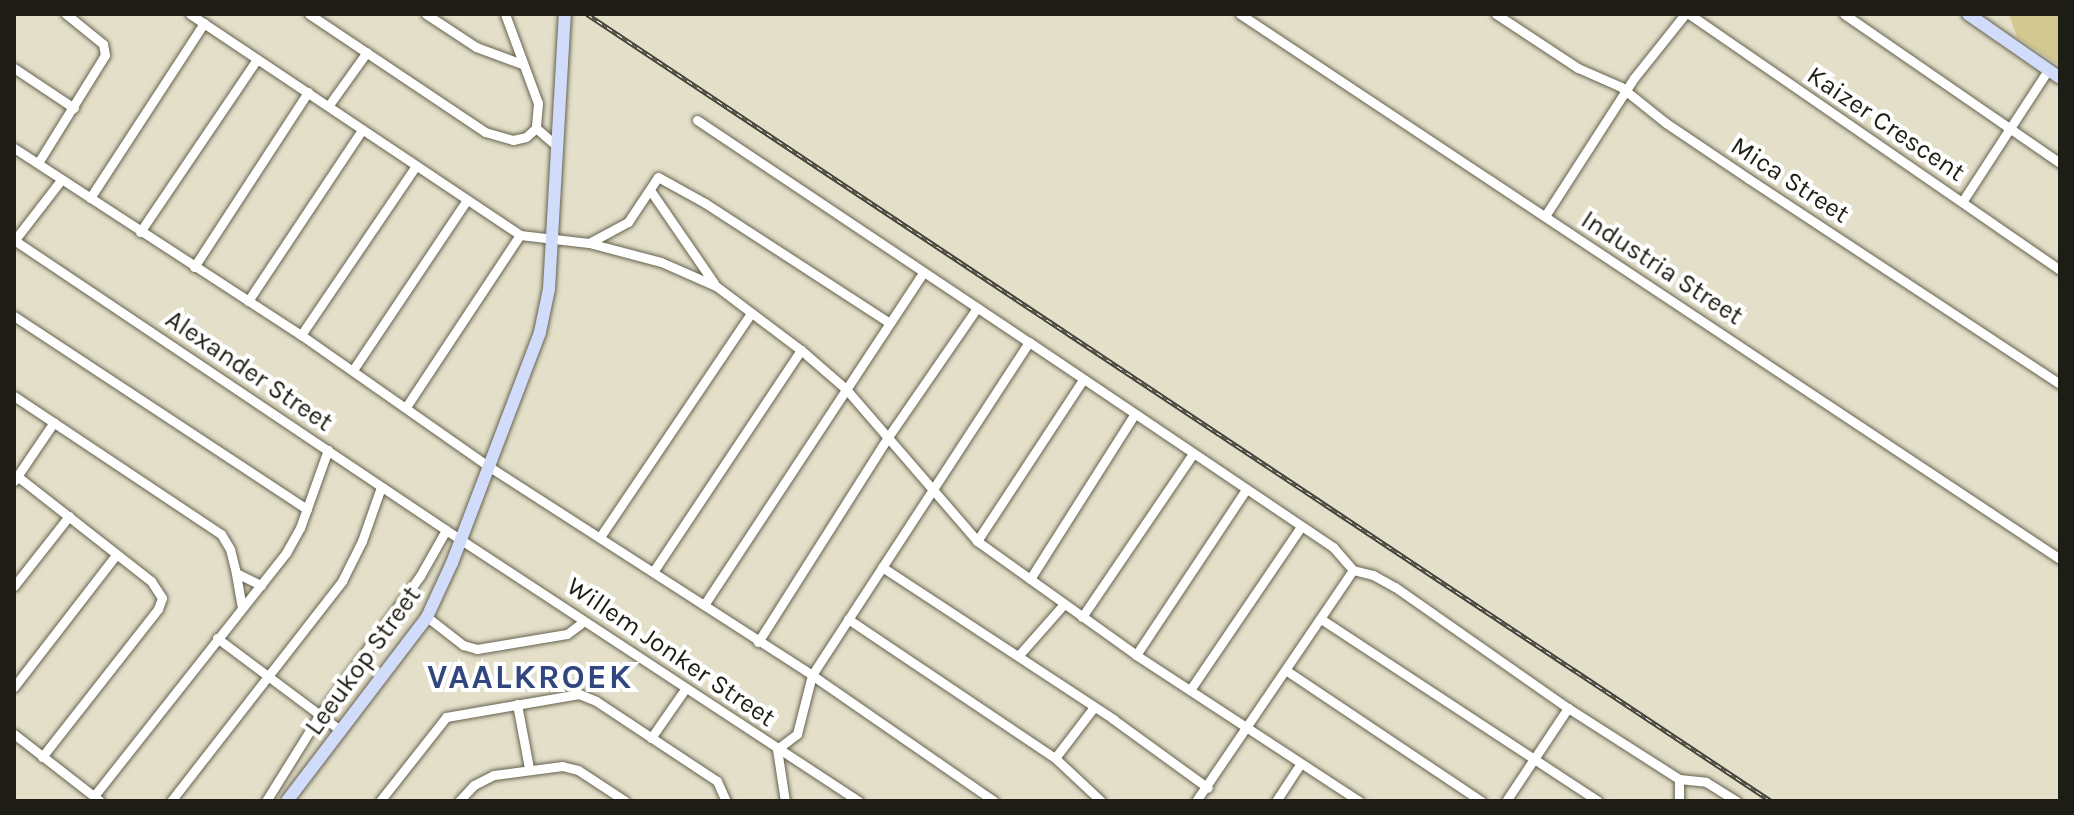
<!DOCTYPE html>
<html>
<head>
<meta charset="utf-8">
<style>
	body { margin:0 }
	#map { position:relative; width:2074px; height:815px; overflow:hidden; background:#e3dfc9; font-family:Karla,sans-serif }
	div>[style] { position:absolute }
	.green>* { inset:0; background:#d3c990 }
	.roads { filter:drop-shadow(0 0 2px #66624e) drop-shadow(0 0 2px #66624e) }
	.street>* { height:9px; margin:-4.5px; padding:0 4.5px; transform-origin:4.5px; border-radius:4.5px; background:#fff }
	.secondary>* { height:12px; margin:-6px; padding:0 6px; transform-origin:6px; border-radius:6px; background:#d1dcfb }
	.rail>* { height:5px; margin-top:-2.5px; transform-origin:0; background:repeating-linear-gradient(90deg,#fff 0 6px,#454439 0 12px); box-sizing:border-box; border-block:2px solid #454439 }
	span { translate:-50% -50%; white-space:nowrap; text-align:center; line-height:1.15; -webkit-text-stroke:8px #fff; paint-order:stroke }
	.street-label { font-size:26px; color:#1e1d15 }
	.district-label { font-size:34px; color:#31467f; font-weight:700; letter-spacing:2px }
	.frame { position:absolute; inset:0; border:16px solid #1e1d15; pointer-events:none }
</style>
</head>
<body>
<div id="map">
	<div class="green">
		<div style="clip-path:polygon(2009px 14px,2060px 14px,2060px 66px,2017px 37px)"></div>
	</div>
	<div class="roads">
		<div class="street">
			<div style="left:190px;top:14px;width:397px;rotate:33.8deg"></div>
			<div style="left:520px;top:235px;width:69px;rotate:6.6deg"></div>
			<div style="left:589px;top:243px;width:74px;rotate:14.8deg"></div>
			<div style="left:661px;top:262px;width:60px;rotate:23.6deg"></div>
			<div style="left:716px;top:286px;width:106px;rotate:37deg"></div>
			<div style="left:801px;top:350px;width:60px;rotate:40.9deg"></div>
			<div style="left:846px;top:389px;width:201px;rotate:49.2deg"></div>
			<div style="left:977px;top:541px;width:196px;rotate:35.6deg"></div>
			<div style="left:1136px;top:655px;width:267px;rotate:33.2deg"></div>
			<div style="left:309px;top:14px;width:212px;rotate:33.8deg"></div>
			<div style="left:485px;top:132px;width:29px;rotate:16deg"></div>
			<div style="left:513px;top:140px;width:13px;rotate:-13deg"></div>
			<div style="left:526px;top:137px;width:13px;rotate:-42deg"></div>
			<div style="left:426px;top:14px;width:60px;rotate:33.4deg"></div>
			<div style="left:476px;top:47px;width:49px;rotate:20.3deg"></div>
			<div style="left:505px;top:14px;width:95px;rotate:69.7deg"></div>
			<div style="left:538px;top:103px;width:25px;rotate:95deg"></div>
			<div style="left:536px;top:128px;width:28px;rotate:41deg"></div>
			<div style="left:1240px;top:14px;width:985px;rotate:33.61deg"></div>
			<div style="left:1496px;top:14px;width:98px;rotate:33.4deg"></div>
			<div style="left:1578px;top:68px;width:47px;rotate:23.8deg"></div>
			<div style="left:1621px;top:87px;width:58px;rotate:38.7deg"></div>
			<div style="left:1666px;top:123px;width:100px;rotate:34deg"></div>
			<div style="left:1749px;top:179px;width:372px;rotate:33.4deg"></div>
			<div style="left:1689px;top:14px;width:451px;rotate:34.6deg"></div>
			<div style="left:1844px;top:14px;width:262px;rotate:34.6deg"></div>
			<div style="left:14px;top:68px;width:72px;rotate:33.7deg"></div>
			<div style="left:329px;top:105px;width:65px;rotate:-54.4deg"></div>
			<div style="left:697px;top:120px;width:399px;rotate:33.8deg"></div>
			<div style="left:1029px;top:342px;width:397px;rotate:123.1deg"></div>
			<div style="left:812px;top:675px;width:61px;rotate:104.3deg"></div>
			<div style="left:797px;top:734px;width:25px;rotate:143deg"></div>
			<div style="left:777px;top:749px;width:53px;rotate:81.3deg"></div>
			<div style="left:14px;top:148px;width:343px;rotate:33.1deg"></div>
			<div style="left:301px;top:335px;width:228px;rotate:35deg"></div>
			<div style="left:488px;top:466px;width:386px;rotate:32.8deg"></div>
			<div style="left:812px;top:675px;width:221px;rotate:34.7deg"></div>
			<div style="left:38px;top:163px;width:127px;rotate:-58.2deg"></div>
			<div style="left:105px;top:55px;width:11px;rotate:-100deg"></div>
			<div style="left:103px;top:44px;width:48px;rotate:-141deg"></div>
			<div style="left:650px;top:190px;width:113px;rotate:55.5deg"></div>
			<div style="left:90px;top:198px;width:209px;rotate:-56.9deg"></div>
			<div style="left:1962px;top:202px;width:158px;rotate:-56.9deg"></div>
			<div style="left:1545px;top:216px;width:164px;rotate:-57.2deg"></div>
			<div style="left:1634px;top:78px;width:82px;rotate:-51.4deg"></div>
			<div style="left:140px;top:232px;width:209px;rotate:-55.9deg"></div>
			<div style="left:14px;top:240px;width:520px;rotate:33.87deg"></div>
			<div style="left:446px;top:530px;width:494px;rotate:33.3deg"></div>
			<div style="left:14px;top:241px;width:77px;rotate:-52.4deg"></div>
			<div style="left:589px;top:243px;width:44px;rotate:-28.3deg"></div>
			<div style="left:628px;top:222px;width:54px;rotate:-56.3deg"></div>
			<div style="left:658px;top:177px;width:54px;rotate:29deg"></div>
			<div style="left:705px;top:203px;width:218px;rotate:33deg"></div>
			<div style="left:194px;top:267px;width:209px;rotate:-56.9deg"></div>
			<div style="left:248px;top:301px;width:206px;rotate:-56.3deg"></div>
			<div style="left:14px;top:316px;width:351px;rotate:33.4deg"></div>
			<div style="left:301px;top:335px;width:204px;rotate:-55.8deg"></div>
			<div style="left:1029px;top:342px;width:367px;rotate:34deg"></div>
			<div style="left:1333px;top:547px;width:30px;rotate:49deg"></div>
			<div style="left:1353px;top:570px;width:21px;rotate:14deg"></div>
			<div style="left:1373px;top:575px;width:25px;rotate:29deg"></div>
			<div style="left:1395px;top:587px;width:211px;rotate:35deg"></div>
			<div style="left:1568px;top:708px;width:132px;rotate:32.6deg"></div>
			<div style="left:1679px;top:779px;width:22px;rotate:90deg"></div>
			<div style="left:353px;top:370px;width:205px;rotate:-56.2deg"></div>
			<div style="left:14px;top:396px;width:249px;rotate:33.7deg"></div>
			<div style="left:221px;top:534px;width:17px;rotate:59deg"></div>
			<div style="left:230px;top:549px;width:25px;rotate:76deg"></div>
			<div style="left:406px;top:407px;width:206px;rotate:-56.5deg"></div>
			<div style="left:17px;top:476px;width:170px;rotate:38.1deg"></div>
			<div style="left:151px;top:581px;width:20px;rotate:57deg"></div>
			<div style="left:162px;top:598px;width:12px;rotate:110deg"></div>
			<div style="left:158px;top:609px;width:188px;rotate:128.1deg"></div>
			<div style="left:14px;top:481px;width:71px;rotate:-55.9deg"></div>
			<div style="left:600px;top:537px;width:270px;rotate:-56deg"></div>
			<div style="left:977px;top:541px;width:191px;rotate:-56.7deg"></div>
			<div style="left:882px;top:567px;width:277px;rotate:33.3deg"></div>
			<div style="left:1113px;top:719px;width:117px;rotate:36deg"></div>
			<div style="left:653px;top:572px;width:267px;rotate:-56.3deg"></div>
			<div style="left:1030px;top:579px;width:194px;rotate:-57.6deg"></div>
			<div style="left:14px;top:586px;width:89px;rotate:-51.8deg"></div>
			<div style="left:704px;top:605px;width:398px;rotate:-56.6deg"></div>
			<div style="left:242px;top:608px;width:36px;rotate:-100deg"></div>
			<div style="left:236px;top:573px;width:28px;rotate:26deg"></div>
			<div style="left:427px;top:617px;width:46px;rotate:37.9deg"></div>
			<div style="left:463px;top:645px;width:15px;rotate:16deg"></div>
			<div style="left:477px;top:649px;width:91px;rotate:-9.5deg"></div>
			<div style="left:567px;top:634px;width:21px;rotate:-37deg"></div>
			<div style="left:1082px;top:617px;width:196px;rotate:-55.8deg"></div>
			<div style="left:848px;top:619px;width:249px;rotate:33.9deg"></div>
			<div style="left:1055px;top:758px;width:64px;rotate:-52.6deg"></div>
			<div style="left:1321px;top:619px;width:331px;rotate:33.3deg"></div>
			<div style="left:217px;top:638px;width:154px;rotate:36.8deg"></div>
			<div style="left:758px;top:642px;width:243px;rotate:-57.6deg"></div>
			<div style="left:888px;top:437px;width:157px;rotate:-55.4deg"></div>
			<div style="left:1019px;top:655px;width:68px;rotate:-48.6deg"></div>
			<div style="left:1136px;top:655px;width:197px;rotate:-56.4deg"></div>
			<div style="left:1287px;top:671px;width:234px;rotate:33.8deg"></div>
			<div style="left:14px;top:687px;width:167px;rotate:-52.3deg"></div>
			<div style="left:1190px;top:690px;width:196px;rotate:-55.8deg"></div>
			<div style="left:517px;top:704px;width:65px;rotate:79.4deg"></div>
			<div style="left:14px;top:734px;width:109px;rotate:37.9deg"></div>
			<div style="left:651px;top:738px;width:60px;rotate:-55.2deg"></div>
			<div style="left:1055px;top:758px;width:63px;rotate:43.1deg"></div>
			<div style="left:1679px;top:779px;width:27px;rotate:6deg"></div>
			<div style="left:1706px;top:782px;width:36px;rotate:32deg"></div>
			<div style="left:94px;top:796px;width:310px;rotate:-51.7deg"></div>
			<div style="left:286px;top:553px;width:29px;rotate:-61deg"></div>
			<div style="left:300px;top:528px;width:83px;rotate:-70.3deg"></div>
			<div style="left:171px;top:801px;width:279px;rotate:-52.1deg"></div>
			<div style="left:342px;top:581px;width:45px;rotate:-63.4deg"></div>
			<div style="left:362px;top:541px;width:57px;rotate:-70.6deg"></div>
			<div style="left:266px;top:801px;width:100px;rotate:-58.1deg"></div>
			<div style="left:319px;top:716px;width:173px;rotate:-54.2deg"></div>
			<div style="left:420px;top:576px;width:53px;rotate:-60.5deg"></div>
			<div style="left:380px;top:801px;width:107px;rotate:-51.8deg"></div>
			<div style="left:446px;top:717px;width:135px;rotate:-9.8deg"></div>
			<div style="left:579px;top:694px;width:18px;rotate:22deg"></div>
			<div style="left:596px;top:701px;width:145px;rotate:33.5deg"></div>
			<div style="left:717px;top:781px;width:22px;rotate:66deg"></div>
			<div style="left:459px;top:801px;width:22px;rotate:-47deg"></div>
			<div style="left:474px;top:785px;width:22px;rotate:-27deg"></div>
			<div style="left:494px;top:775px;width:69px;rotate:-7.5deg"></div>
			<div style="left:562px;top:766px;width:16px;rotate:14deg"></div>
			<div style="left:578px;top:770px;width:56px;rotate:33.4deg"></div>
			<div style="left:1196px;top:801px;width:279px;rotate:-55.8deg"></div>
			<div style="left:1276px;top:801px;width:45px;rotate:-56.7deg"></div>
			<div style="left:1506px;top:801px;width:112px;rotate:-56.3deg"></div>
		</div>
		<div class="secondary">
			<div style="left:1968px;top:14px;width:112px;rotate:34.8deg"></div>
			<div style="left:287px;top:801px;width:231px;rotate:-52.7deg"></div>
			<div style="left:427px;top:617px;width:60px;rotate:-65.2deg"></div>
			<div style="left:452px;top:563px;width:247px;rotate:-69.1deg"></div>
			<div style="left:540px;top:332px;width:44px;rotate:-78.2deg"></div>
			<div style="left:549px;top:289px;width:275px;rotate:-86.7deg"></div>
		</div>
	</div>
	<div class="rail">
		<div style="left:587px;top:14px;width:1422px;rotate:33.61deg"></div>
	</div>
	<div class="street-label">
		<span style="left:1886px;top:124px;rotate:34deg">Kaizer Crescent</span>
		<span style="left:1790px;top:180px;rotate:33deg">Mica Street</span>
		<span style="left:1662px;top:268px;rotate:33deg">Industria Street</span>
		<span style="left:249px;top:371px;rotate:34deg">Alexander Street</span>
		<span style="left:671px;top:652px;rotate:34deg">Willem Jonker Street</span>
		<span style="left:363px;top:661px;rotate:-54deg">Leeukop Street</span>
	</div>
	<div class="district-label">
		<span style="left:530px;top:678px">VAALKROEK</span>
	</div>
	<div class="frame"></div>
</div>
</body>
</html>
